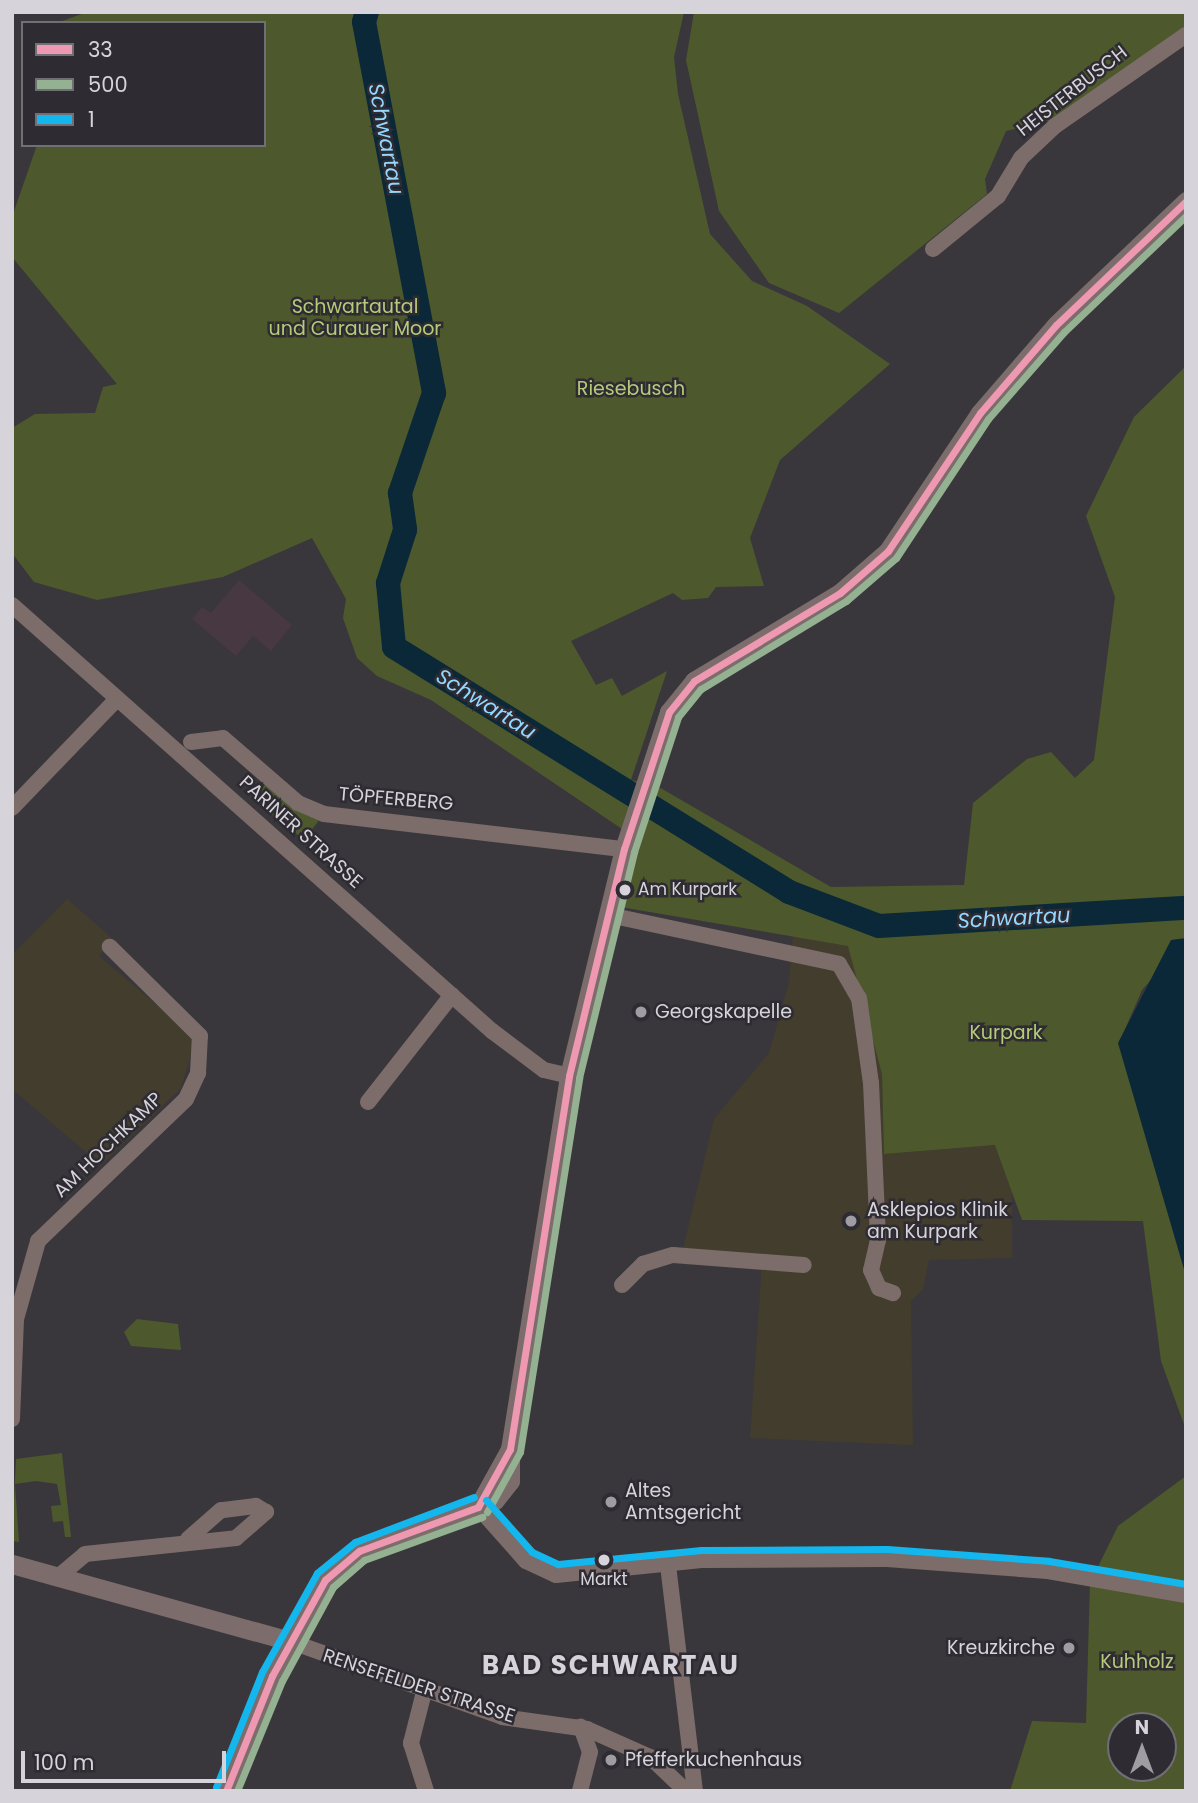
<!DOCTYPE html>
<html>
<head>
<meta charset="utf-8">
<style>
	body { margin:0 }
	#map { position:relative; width:1198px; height:1803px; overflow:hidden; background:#39373b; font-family:Poppins,sans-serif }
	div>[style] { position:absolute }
	.industrial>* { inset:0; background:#483842 }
	.medical>* { inset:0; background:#433d2e }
	.green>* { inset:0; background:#4d592c }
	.water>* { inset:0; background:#0a2837 }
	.river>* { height:24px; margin:-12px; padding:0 12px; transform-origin:12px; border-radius:12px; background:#0a2837 }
	.minor>* { height:16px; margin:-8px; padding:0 8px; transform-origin:8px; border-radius:8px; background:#7c6d6b }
	.major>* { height:19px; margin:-9.5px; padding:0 9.5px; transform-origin:9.5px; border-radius:9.5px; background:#7c6d6c }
	.bus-1>* { height:7px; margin:-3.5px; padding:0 3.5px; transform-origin:3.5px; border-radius:3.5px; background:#ee98b2 }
	.bus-2>* { height:7px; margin:-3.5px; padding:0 3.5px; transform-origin:3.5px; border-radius:3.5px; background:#94b192 }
	.bus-3>* { height:7px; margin:-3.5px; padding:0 3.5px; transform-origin:3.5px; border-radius:3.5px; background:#13b7ed }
	.dots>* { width:19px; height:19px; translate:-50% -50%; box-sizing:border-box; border:4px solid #2e2b33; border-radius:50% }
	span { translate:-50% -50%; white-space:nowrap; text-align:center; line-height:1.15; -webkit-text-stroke:5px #2e2b33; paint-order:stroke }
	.bus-label { font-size:17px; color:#d6d4da }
	.left { translate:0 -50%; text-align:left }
	.street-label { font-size:19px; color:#d6d4da }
	.park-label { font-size:19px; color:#b4cb79 }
	.poi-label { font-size:19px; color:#d6d4da }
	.right { translate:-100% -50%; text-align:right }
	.water-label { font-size:21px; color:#93d8ff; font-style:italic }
	.district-label { font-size:26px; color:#d6d4da; font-weight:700; letter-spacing:2px }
	.frame { position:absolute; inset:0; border:14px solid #d6d4da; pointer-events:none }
	.legend { position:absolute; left:21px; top:21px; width:245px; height:126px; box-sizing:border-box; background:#2e2b33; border:2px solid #716f76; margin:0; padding:9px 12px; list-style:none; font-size:21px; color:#d6d4da }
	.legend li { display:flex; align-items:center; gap:14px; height:35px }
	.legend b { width:35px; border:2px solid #716f76 }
	.north { position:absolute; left:1107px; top:1712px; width:70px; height:70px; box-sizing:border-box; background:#2e2b33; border:2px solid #716f76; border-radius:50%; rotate:0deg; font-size:19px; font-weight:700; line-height:28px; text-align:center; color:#d6d4da }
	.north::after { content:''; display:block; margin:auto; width:24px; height:32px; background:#9f9da2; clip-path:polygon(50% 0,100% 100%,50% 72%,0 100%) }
	.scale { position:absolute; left:21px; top:1751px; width:205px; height:32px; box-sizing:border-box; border:4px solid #d6d4da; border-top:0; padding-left:9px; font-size:21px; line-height:24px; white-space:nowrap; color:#d6d4da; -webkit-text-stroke:5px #2e2b33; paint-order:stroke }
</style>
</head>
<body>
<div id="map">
	<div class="industrial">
		<div style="clip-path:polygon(239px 580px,292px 625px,271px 651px,253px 636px,236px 656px,192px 619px,202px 607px,211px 613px)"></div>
	</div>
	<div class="medical">
		<div style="clip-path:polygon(67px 899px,113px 939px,99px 956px,196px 1038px,181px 1088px,101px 1165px,12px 1089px,12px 955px)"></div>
		<div style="clip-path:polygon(793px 935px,848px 946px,855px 958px,882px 1074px,884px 1154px,995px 1145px,1012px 1185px,1012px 1258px,929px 1260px,923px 1289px,911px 1301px,913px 1445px,750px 1438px,762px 1263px,681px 1257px,714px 1119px,769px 1053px,789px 982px)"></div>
	</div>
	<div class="green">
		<div style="clip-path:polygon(87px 12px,684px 12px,674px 57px,678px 94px,710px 234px,752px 281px,807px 306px,890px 364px,780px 460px,750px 538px,764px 586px,716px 587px,708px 598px,682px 600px,673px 593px,571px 641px,596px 685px,612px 678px,622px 696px,667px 671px,631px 780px,657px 786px,831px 887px,964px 885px,973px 803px,1027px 759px,1051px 752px,1075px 778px,1094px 760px,1115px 597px,1086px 516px,1134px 417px,1186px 366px,1186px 941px,1142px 990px,1119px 1043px,1186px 1276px,1186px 1430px,1161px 1361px,1143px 1221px,1022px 1220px,995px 1145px,884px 1154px,882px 1074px,848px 946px,609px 905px,625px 831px,431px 700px,377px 676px,357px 658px,343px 618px,346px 599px,312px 538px,223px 577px,97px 600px,34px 582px,12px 553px,12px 428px,35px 414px,95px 413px,103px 387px,117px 384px,12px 257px,12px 217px,37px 145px,264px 145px,264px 23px,57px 23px)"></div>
		<div style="clip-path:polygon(694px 12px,1186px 12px,1186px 27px,1053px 120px,1006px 131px,985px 179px,987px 194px,839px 313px,769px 283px,719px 211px,686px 60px)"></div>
		<div style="clip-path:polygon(266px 783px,323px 815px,304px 840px,254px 800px)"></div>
		<div style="clip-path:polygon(137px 1319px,178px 1324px,181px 1350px,131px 1346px,124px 1332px)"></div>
		<div style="clip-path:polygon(62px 1453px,71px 1537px,65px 1537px,63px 1521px,53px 1522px,51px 1506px,61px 1505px,57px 1484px,36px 1481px,15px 1484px,19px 1542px,12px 1541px,16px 1459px)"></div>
		<div style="clip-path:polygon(evenodd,1186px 1476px,1186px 1791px,1010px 1791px,1032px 1721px,1086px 1723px,1090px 1583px,1118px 1526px,1186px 1476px,1121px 1726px,1163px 1726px,1163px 1768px,1121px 1768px,1121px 1726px)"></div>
	</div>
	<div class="water">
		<div style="clip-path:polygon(1186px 938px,1186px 1276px,1118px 1043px,1171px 940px)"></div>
	</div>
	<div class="river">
		<div style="left:367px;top:12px;width:10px;rotate:107deg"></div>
		<div style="left:364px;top:22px;width:378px;rotate:79.3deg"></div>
		<div style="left:434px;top:393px;width:106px;rotate:108.8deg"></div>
		<div style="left:400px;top:493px;width:37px;rotate:82deg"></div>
		<div style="left:405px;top:530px;width:56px;rotate:107.8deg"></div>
		<div style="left:388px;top:583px;width:64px;rotate:84.6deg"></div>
		<div style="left:394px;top:647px;width:465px;rotate:31.8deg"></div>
		<div style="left:789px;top:892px;width:96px;rotate:20.7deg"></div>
		<div style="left:879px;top:926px;width:308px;rotate:-3.4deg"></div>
	</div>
	<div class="minor">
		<div style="left:933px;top:249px;width:84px;rotate:-39.2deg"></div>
		<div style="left:998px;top:196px;width:44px;rotate:-58.8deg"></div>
		<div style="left:1021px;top:158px;width:47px;rotate:-43.3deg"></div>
		<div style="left:1055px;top:126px;width:160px;rotate:-34.8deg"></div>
		<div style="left:12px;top:605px;width:642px;rotate:41.59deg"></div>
		<div style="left:492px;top:1031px;width:65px;rotate:36.9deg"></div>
		<div style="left:544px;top:1070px;width:26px;rotate:13deg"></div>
		<div style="left:191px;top:742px;width:32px;rotate:-7deg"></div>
		<div style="left:223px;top:738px;width:99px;rotate:40.9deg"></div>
		<div style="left:298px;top:803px;width:28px;rotate:23deg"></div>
		<div style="left:324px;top:814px;width:302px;rotate:6.7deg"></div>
		<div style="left:12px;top:808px;width:151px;rotate:-46.1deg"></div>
		<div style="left:609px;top:915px;width:235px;rotate:12deg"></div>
		<div style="left:839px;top:964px;width:39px;rotate:60deg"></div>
		<div style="left:859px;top:998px;width:86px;rotate:82deg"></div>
		<div style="left:871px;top:1083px;width:157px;rotate:87.4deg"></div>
		<div style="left:878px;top:1240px;width:31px;rotate:103deg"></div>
		<div style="left:871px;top:1270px;width:20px;rotate:66deg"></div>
		<div style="left:879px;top:1288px;width:15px;rotate:20deg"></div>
		<div style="left:368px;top:1102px;width:136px;rotate:-51.9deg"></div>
		<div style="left:622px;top:1285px;width:30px;rotate:-45deg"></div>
		<div style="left:643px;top:1264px;width:31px;rotate:-17deg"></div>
		<div style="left:673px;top:1255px;width:131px;rotate:4.4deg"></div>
		<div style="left:12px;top:1419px;width:100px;rotate:-87.7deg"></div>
		<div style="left:16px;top:1319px;width:81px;rotate:-74.2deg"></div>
		<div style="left:38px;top:1241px;width:205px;rotate:-43.8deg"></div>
		<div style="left:186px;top:1099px;width:29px;rotate:-65deg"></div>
		<div style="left:198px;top:1073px;width:37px;rotate:-87deg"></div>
		<div style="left:200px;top:1036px;width:127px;rotate:-135.3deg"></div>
		<div style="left:478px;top:1507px;width:72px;rotate:48.4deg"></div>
		<div style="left:526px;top:1561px;width:33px;rotate:25deg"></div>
		<div style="left:556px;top:1575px;width:146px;rotate:-5.9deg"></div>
		<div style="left:701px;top:1560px;width:186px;rotate:-0.3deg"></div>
		<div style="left:887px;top:1559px;width:161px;rotate:4.3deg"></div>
		<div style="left:1048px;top:1571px;width:140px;rotate:9.9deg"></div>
		<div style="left:668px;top:1565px;width:228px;rotate:83.2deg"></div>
		<div style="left:58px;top:1577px;width:35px;rotate:-40deg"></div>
		<div style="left:85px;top:1554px;width:152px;rotate:-6deg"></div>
		<div style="left:236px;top:1538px;width:40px;rotate:-41deg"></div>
		<div style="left:266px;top:1512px;width:12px;rotate:-149deg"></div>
		<div style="left:256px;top:1506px;width:35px;rotate:173deg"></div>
		<div style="left:221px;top:1510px;width:44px;rotate:138.7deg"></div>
		<div style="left:289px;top:1641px;width:226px;rotate:19.6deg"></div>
		<div style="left:502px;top:1717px;width:86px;rotate:8deg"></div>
		<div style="left:587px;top:1729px;width:69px;rotate:24deg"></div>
		<div style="left:650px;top:1757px;width:50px;rotate:43.4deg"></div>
		<div style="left:424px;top:1692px;width:53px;rotate:104.3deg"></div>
		<div style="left:411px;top:1743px;width:50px;rotate:72.6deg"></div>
		<div style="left:580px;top:1791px;width:40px;rotate:-75.6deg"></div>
		<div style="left:590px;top:1752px;width:27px;rotate:-110deg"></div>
	</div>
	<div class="major">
		<div style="left:478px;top:1507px;width:66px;rotate:-61.1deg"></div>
		<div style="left:12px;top:1564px;width:288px;rotate:15.5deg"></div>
		<div style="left:226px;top:1791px;width:124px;rotate:-68.2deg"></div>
		<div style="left:272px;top:1676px;width:110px;rotate:-61.1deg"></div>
		<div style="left:325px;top:1580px;width:45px;rotate:-40.5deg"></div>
		<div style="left:359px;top:1551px;width:145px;rotate:-20.6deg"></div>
		<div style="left:495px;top:1500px;width:24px;rotate:-52deg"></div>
		<div style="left:510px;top:1481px;width:32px;rotate:-90deg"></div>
		<div style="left:510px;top:1449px;width:378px;rotate:-81deg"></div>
		<div style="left:569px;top:1076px;width:234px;rotate:-76.4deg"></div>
		<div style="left:624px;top:849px;width:144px;rotate:-71.8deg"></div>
		<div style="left:669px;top:712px;width:40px;rotate:-51deg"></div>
		<div style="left:694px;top:681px;width:170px;rotate:-31.1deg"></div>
		<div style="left:840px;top:593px;width:64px;rotate:-41.2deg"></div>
		<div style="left:888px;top:551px;width:166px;rotate:-56.3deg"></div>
		<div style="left:980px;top:413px;width:116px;rotate:-49.2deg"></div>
		<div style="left:1056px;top:325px;width:180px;rotate:-43.6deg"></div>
	</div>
	<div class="bus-1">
		<div style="left:478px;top:1507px;width:66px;rotate:-61.1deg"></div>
		<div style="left:510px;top:1449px;width:378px;rotate:-81deg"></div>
		<div style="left:569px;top:1076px;width:234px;rotate:-76.4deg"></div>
		<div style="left:624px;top:849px;width:144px;rotate:-71.8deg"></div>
		<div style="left:669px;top:712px;width:40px;rotate:-51deg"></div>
		<div style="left:694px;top:681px;width:170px;rotate:-31.1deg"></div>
		<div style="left:840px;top:593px;width:64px;rotate:-41.2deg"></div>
		<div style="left:888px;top:551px;width:166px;rotate:-56.3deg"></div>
		<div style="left:980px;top:413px;width:116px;rotate:-49.2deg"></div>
		<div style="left:1056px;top:325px;width:180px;rotate:-43.6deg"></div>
		<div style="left:226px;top:1791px;width:124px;rotate:-68.2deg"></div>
		<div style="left:272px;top:1676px;width:110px;rotate:-61.1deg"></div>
		<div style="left:325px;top:1580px;width:45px;rotate:-40.5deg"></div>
		<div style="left:359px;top:1551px;width:127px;rotate:-20.3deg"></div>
	</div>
	<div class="bus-2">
		<div style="left:487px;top:1512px;width:68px;rotate:-61.2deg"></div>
		<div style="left:520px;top:1452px;width:379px;rotate:-81deg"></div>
		<div style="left:579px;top:1078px;width:233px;rotate:-76.3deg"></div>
		<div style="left:634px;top:852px;width:142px;rotate:-71.9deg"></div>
		<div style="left:678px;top:717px;width:36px;rotate:-51deg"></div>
		<div style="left:701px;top:689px;width:170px;rotate:-31.3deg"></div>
		<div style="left:846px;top:601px;width:66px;rotate:-40.7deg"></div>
		<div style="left:896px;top:558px;width:167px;rotate:-56.5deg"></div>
		<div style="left:988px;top:419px;width:116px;rotate:-48.9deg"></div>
		<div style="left:1064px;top:332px;width:168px;rotate:-43.6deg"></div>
		<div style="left:237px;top:1791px;width:119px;rotate:-67.8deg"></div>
		<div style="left:282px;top:1681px;width:107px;rotate:-61.5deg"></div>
		<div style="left:333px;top:1587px;width:41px;rotate:-41.1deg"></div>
		<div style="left:364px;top:1560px;width:126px;rotate:-20deg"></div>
	</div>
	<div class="bus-3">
		<div style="left:486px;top:1500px;width:69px;rotate:48.5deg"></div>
		<div style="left:532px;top:1552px;width:29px;rotate:25deg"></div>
		<div style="left:558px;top:1564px;width:144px;rotate:-5.6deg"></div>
		<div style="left:701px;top:1550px;width:186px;rotate:-0.3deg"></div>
		<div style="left:887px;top:1549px;width:162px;rotate:4.2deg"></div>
		<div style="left:1049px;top:1561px;width:139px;rotate:9.5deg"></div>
		<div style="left:216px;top:1787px;width:124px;rotate:-68.2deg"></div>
		<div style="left:262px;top:1672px;width:113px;rotate:-60.9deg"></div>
		<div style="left:317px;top:1573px;width:49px;rotate:-39.2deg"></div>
		<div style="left:355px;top:1542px;width:127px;rotate:-20.7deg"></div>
	</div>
	<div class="dots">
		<div style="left:625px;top:890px;background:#d6d4da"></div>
		<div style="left:641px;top:1012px;background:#9f9da2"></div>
		<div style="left:851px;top:1221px;background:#9f9da2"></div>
		<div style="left:611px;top:1502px;background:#9f9da2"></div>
		<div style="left:604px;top:1560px;background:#d6d4da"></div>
		<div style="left:1069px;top:1648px;background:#9f9da2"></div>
		<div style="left:611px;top:1760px;background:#9f9da2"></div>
	</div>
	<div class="bus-label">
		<span class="left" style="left:638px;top:890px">Am Kurpark</span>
		<span style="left:604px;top:1580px">Markt</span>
	</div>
	<div class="street-label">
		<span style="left:1072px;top:91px;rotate:-38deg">HEISTERBUSCH</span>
		<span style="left:396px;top:799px;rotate:5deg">TÖPFERBERG</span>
		<span style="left:301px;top:832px;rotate:42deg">PARINER STRASSE</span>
		<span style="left:108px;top:1145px;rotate:-44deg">AM HOCHKAMP</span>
		<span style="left:419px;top:1686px;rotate:18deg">RENSEFELDER STRASSE</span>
	</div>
	<div class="park-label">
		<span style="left:355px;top:318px">Schwartautal<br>und Curauer Moor</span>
		<span style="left:631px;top:389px">Riesebusch</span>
		<span style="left:1006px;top:1033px">Kurpark</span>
		<span style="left:1137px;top:1662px">Kuhholz</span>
	</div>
	<div class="poi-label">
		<span class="left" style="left:655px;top:1012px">Georgskapelle</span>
		<span class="left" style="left:867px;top:1221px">Asklepios Klinik<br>am Kurpark</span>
		<span class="left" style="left:625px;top:1502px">Altes<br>Amtsgericht</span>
		<span class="right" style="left:1055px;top:1648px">Kreuzkirche</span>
		<span class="left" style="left:625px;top:1760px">Pfefferkuchenhaus</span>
	</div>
	<div class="water-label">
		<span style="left:386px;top:139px;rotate:79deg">Schwartau</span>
		<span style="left:486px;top:704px;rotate:32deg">Schwartau</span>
		<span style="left:1014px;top:918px;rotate:-3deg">Schwartau</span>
	</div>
	<div class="district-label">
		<span style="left:611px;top:1666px">BAD SCHWARTAU</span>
	</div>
	<div class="frame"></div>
	<ul class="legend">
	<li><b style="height:9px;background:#ee98b2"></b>33</li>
	<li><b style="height:9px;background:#94b192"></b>500</li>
	<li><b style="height:9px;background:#13b7ed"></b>1</li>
	</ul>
	<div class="north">N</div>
	<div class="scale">100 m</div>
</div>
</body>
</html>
